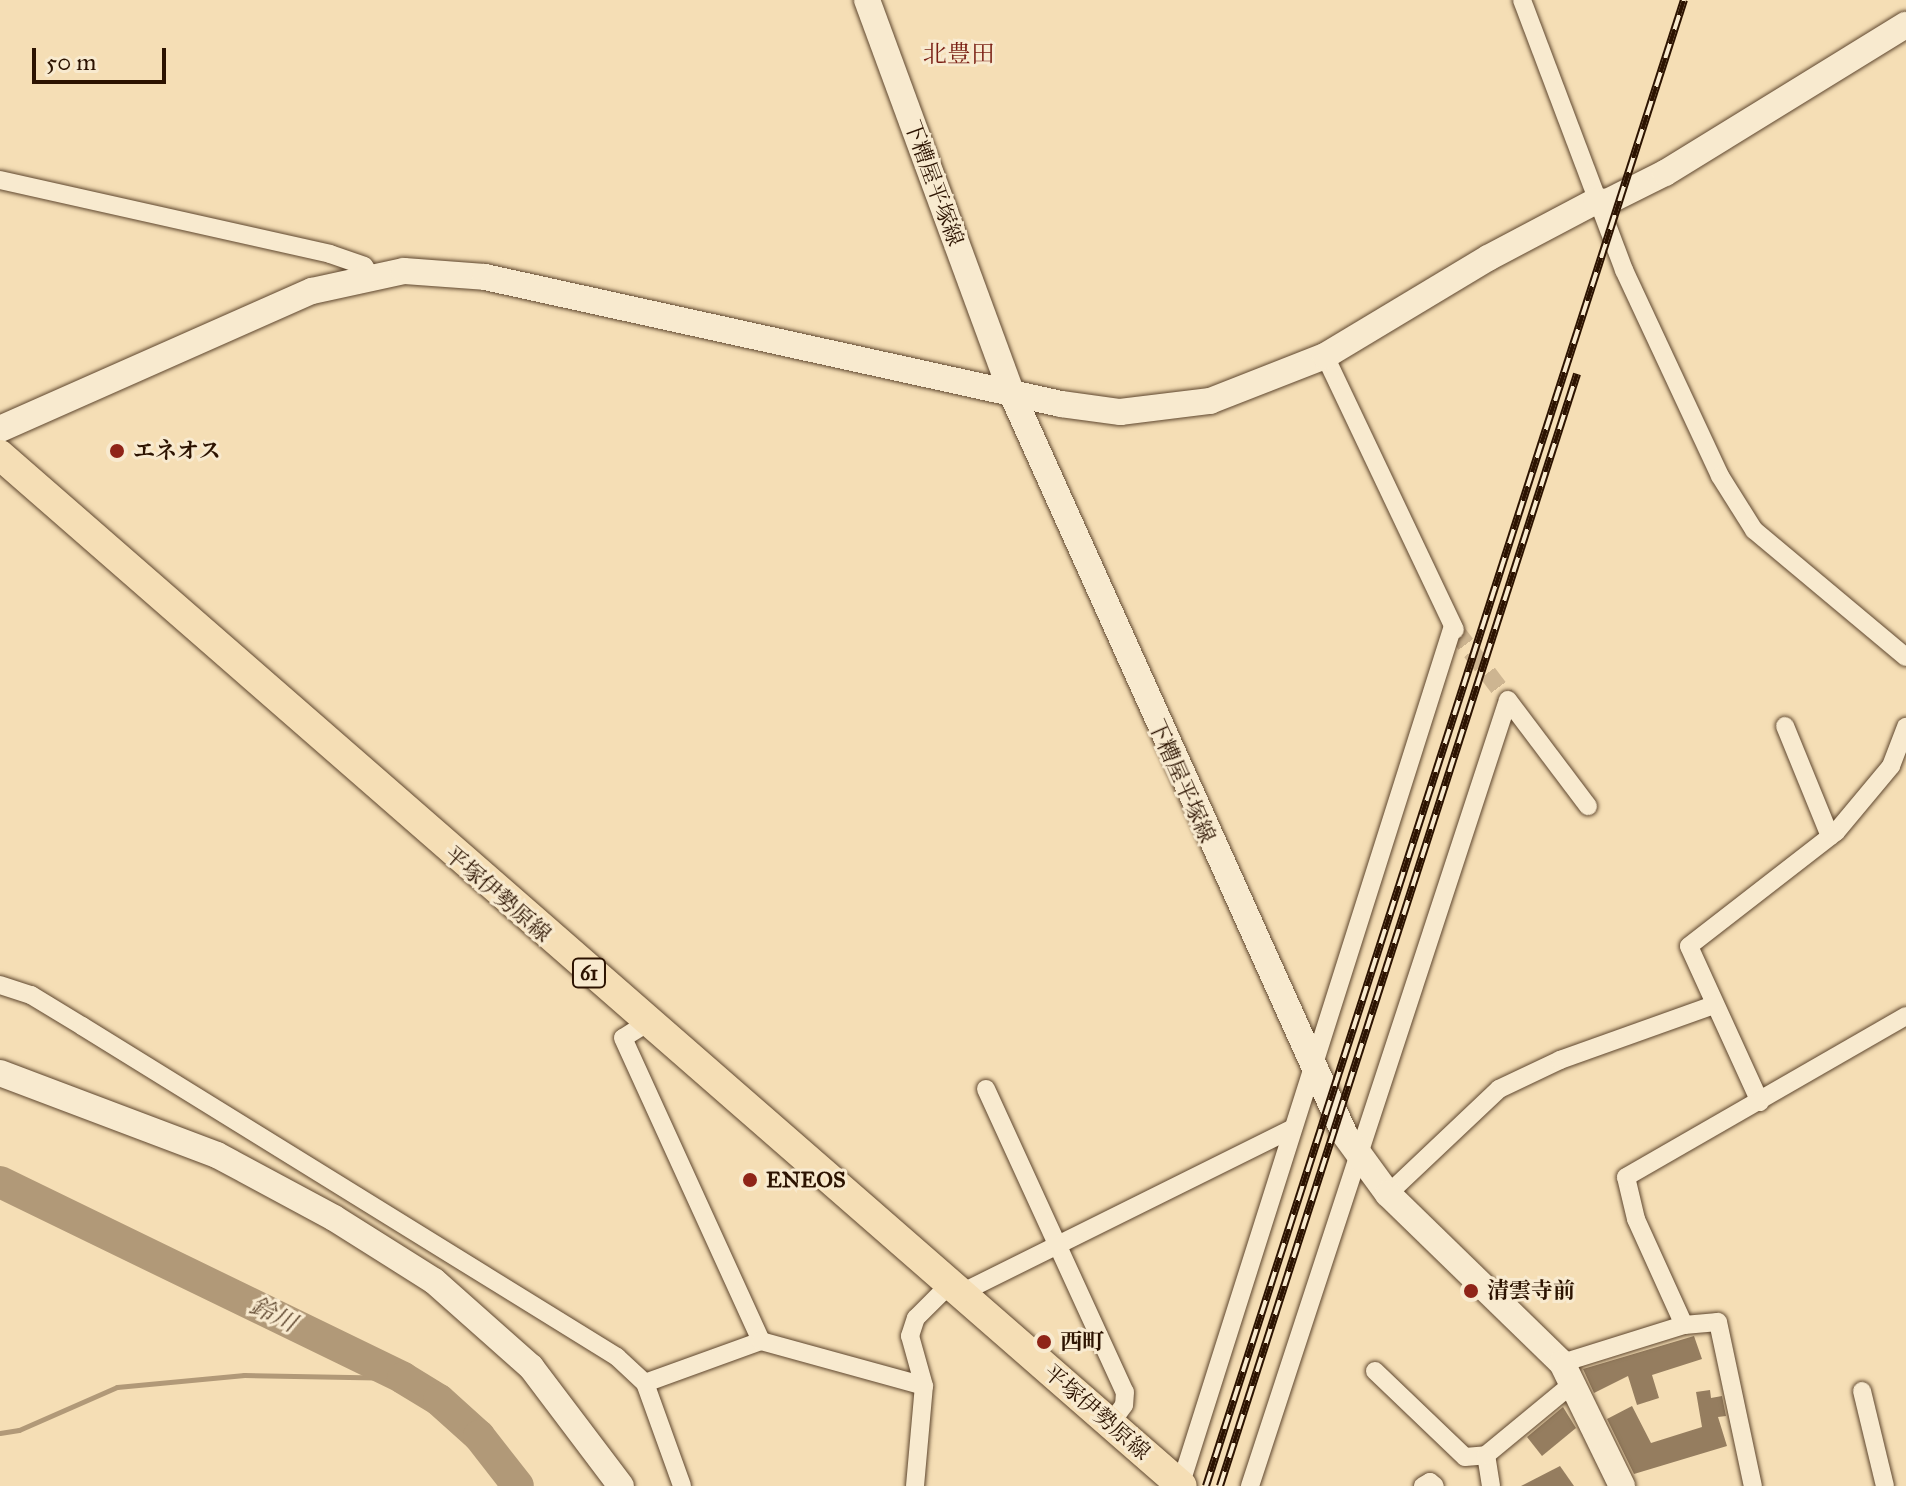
<!DOCTYPE html>
<html>
<head>
<meta charset="utf-8">
<style>
	body { margin:0 }
	#map { position:relative; width:1906px; height:1486px; overflow:hidden; background:#f5deb5; font-family:"IM FELL Great Primer","Noto Serif JP",serif }
	div>[style] { position:absolute }
	.stream>* { height:5px; margin:-2.5px; padding:0 2.5px; transform-origin:2.5px; border-radius:2.5px; background:#b19978 }
	.river>* { height:32px; margin:-16px; padding:0 16px; transform-origin:16px; border-radius:16px; background:#b19978 }
	.building>* { inset:0; background:#957d5f }
	.street-tunnel>* { height:18px; margin-top:-9px; transform-origin:0; background:repeating-linear-gradient(90deg,#cdb591 0 18px,transparent 0 27px) }
	.roads { filter:drop-shadow(0 0 2px #5e462e) drop-shadow(0 0 2px #5e462e) }
	.street>* { height:18px; margin:-9px; padding:0 9px; transform-origin:9px; border-radius:9px; background:#f8eacf }
	.secondary>* { height:26px; margin:-13px; padding:0 13px; transform-origin:13px; border-radius:13px; background:#f8eacf }
	.primary>* { height:30px; margin:-15px; padding:0 15px; transform-origin:15px; border-radius:15px; background:#f5deb5 }
	.rail>* { height:8px; margin-top:-4px; transform-origin:0; background:repeating-linear-gradient(90deg,#f8eacf 0 15px,#2c1301 0 30px); box-sizing:border-box; border-block:2px solid #2c1301 }
	.dots>* { width:22px; height:22px; translate:-50% -50%; box-sizing:border-box; border:4px solid #f8eacf; border-radius:50% }
	span { translate:-50% -50%; white-space:nowrap; text-align:center; line-height:1.15; -webkit-text-stroke:6px #f8eacf; paint-order:stroke }
	.shield-label span { padding:2px 6px; background:#f8eacf; border:2px solid; border-radius:6px; -webkit-text-stroke-width:0 }
	.shield-label { font-size:20px; color:#2c1301; font-weight:700 }
	.street-label { font-size:22px; color:#2c1301 }
	.poi-label { font-size:22px; color:#2c1301; font-weight:700 }
	.left { translate:0 -50%; text-align:left }
	.neighbourhood-label { font-size:24px; color:#7a1f14 }
	.water-label { font-size:24px; color:#614931; font-style:italic }
	.scale { position:absolute; left:32px; top:48px; width:134px; height:36px; box-sizing:border-box; border:4px solid #2c1301; border-top:0; padding-left:10px; font-size:24px; line-height:28px; white-space:nowrap; color:#2c1301; -webkit-text-stroke:6px #f8eacf; paint-order:stroke }
</style>
</head>
<body>
<div id="map">
	<div class="stream">
		<div style="left:0;top:1433px;width:19px;rotate:-9deg"></div>
		<div style="left:19px;top:1430px;width:107px;rotate:-23.7deg"></div>
		<div style="left:117px;top:1387px;width:128px;rotate:-5.4deg"></div>
		<div style="left:244px;top:1375px;width:159px;rotate:1.1deg"></div>
	</div>
	<div class="river">
		<div style="left:0;top:1182px;width:448px;rotate:25.9deg"></div>
		<div style="left:403px;top:1378px;width:42px;rotate:31.4deg"></div>
		<div style="left:439px;top:1400px;width:54px;rotate:42deg"></div>
		<div style="left:479px;top:1436px;width:63px;rotate:52deg"></div>
	</div>
	<div class="building">
		<div style="clip-path:polygon(1694px 1336px,1702px 1359px,1652px 1375px,1659px 1398px,1637px 1405px,1628px 1376px,1594px 1393px,1583px 1369px)"></div>
		<div style="clip-path:polygon(1710px 1390px,1711px 1398px,1722px 1396px,1726px 1416px,1718px 1417px,1727px 1446px,1634px 1474px,1607px 1419px,1632px 1406px,1651px 1443px,1702px 1427px,1696px 1392px)"></div>
		<div style="clip-path:polygon(1563px 1407px,1576px 1428px,1542px 1456px,1527px 1437px)"></div>
		<div style="clip-path:polygon(1560px 1466px,1574px 1486px,1521px 1486px)"></div>
	</div>
	<div class="street-tunnel">
		<div style="left:1455px;top:630px;width:88px;rotate:52.9deg"></div>
	</div>
	<div class="roads">
		<div class="street">
			<div style="left:1522px;top:0;width:289px;rotate:69.3deg"></div>
			<div style="left:1624px;top:270px;width:227px;rotate:65deg"></div>
			<div style="left:1720px;top:476px;width:64px;rotate:57.8deg"></div>
			<div style="left:1754px;top:530px;width:198px;rotate:39.9deg"></div>
			<div style="left:0;top:180px;width:338px;rotate:12.6deg"></div>
			<div style="left:330px;top:254px;width:36px;rotate:19deg"></div>
			<div style="left:364px;top:266px;width:12px;rotate:55deg"></div>
			<div style="left:1325px;top:356px;width:303px;rotate:64.6deg"></div>
			<div style="left:1508px;top:700px;width:133px;rotate:53deg"></div>
			<div style="left:1785px;top:726px;width:119px;rotate:67.8deg"></div>
			<div style="left:0;top:985px;width:33px;rotate:18deg"></div>
			<div style="left:31px;top:995px;width:60px;rotate:31.3deg"></div>
			<div style="left:82px;top:1026px;width:629px;rotate:31.74deg"></div>
			<div style="left:617px;top:1357px;width:38px;rotate:43deg"></div>
			<div style="left:645px;top:1383px;width:109px;rotate:70.2deg"></div>
			<div style="left:647px;top:1023px;width:28px;rotate:148deg"></div>
			<div style="left:623px;top:1038px;width:333px;rotate:65.5deg"></div>
			<div style="left:986px;top:1089px;width:333px;rotate:65.4deg"></div>
			<div style="left:1125px;top:1392px;width:13px;rotate:94deg"></div>
			<div style="left:1124px;top:1405px;width:24px;rotate:126deg"></div>
			<div style="left:1760px;top:1102px;width:171px;rotate:-114.5deg"></div>
			<div style="left:1689px;top:946px;width:186px;rotate:-37.8deg"></div>
			<div style="left:1836px;top:832px;width:86px;rotate:-50.2deg"></div>
			<div style="left:1891px;top:766px;width:42px;rotate:-69deg"></div>
			<div style="left:1388px;top:1194px;width:153px;rotate:-43.4deg"></div>
			<div style="left:1499px;top:1089px;width:68px;rotate:-25.4deg"></div>
			<div style="left:1560px;top:1060px;width:164px;rotate:-19.7deg"></div>
			<div style="left:961px;top:1293px;width:367px;rotate:-26.4deg"></div>
			<div style="left:1684px;top:1325px;width:116px;rotate:-114.4deg"></div>
			<div style="left:1636px;top:1219px;width:43px;rotate:-103.4deg"></div>
			<div style="left:1626px;top:1177px;width:323px;rotate:-29.9deg"></div>
			<div style="left:1562px;top:1363px;width:128px;rotate:-17.3deg"></div>
			<div style="left:1684px;top:1325px;width:34px;rotate:-5deg"></div>
			<div style="left:1718px;top:1322px;width:168px;rotate:78deg"></div>
			<div style="left:1375px;top:1371px;width:124px;rotate:43.7deg"></div>
			<div style="left:1465px;top:1457px;width:21px;rotate:-5deg"></div>
			<div style="left:645px;top:1383px;width:123px;rotate:-19.9deg"></div>
			<div style="left:761px;top:1341px;width:169px;rotate:15.4deg"></div>
			<div style="left:1862px;top:1391px;width:98px;rotate:76.4deg"></div>
			<div style="left:915px;top:1486px;width:100px;rotate:-84.9deg"></div>
			<div style="left:924px;top:1386px;width:52px;rotate:-105.6deg"></div>
			<div style="left:910px;top:1336px;width:19px;rotate:-72deg"></div>
			<div style="left:916px;top:1318px;width:47px;rotate:-45deg"></div>
			<div style="left:1180px;top:1486px;width:902px;rotate:-72.39deg"></div>
			<div style="left:1250px;top:1486px;width:827px;rotate:-71.83deg"></div>
			<div style="left:1423px;top:1486px;width:8px;rotate:-30deg"></div>
			<div style="left:1430px;top:1482px;width:6px;rotate:39deg"></div>
			<div style="left:1491px;top:1486px;width:31px;rotate:-99deg"></div>
			<div style="left:1486px;top:1455px;width:110px;rotate:-39.5deg"></div>
		</div>
		<div class="secondary">
			<div style="left:867px;top:0;width:420px;rotate:69.8deg"></div>
			<div style="left:1012px;top:394px;width:812px;rotate:65.8deg"></div>
			<div style="left:1345px;top:1135px;width:73px;rotate:53.9deg"></div>
			<div style="left:1388px;top:1194px;width:243px;rotate:44.2deg"></div>
			<div style="left:1562px;top:1363px;width:137px;rotate:64deg"></div>
			<div style="left:0;top:429px;width:341px;rotate:-23.9deg"></div>
			<div style="left:312px;top:291px;width:94px;rotate:-12.3deg"></div>
			<div style="left:404px;top:271px;width:81px;rotate:4.2deg"></div>
			<div style="left:485px;top:277px;width:590px;rotate:12.43deg"></div>
			<div style="left:1061px;top:404px;width:60px;rotate:7.7deg"></div>
			<div style="left:1120px;top:412px;width:91px;rotate:-7deg"></div>
			<div style="left:1210px;top:401px;width:123px;rotate:-21.4deg"></div>
			<div style="left:1325px;top:356px;width:190px;rotate:-31deg"></div>
			<div style="left:1488px;top:258px;width:122px;rotate:-27.8deg"></div>
			<div style="left:1596px;top:201px;width:11px;rotate:5deg"></div>
			<div style="left:1607px;top:202px;width:65px;rotate:-26.6deg"></div>
			<div style="left:1665px;top:173px;width:283px;rotate:-31.6deg"></div>
			<div style="left:0;top:1073px;width:232px;rotate:20.7deg"></div>
			<div style="left:217px;top:1155px;width:133px;rotate:28.3deg"></div>
			<div style="left:334px;top:1218px;width:118px;rotate:32.2deg"></div>
			<div style="left:434px;top:1281px;width:130px;rotate:41.6deg"></div>
			<div style="left:531px;top:1367px;width:149px;rotate:52.9deg"></div>
		</div>
		<div class="primary">
			<div style="left:0;top:455px;width:1568px;rotate:41.1deg"></div>
		</div>
	</div>
	<div class="rail">
		<div style="left:1206px;top:1486px;width:1561px;rotate:-72.17deg"></div>
		<div style="left:1220px;top:1486px;width:1168px;rotate:-72.2deg"></div>
	</div>
	<div class="dots">
		<div style="left:117px;top:451px;background:#8f2418"></div>
		<div style="left:750px;top:1180px;background:#8f2418"></div>
		<div style="left:1471px;top:1291px;background:#8f2418"></div>
		<div style="left:1044px;top:1342px;background:#8f2418"></div>
	</div>
	<div class="shield-label">
		<span style="left:589px;top:973px">61</span>
	</div>
	<div class="street-label">
		<span style="left:934px;top:183px;rotate:70deg">下糟屋平塚線</span>
		<span style="left:1182px;top:781px;rotate:66deg">下糟屋平塚線</span>
		<span style="left:498px;top:894px;rotate:41deg">平塚伊勢原線</span>
		<span style="left:1097px;top:1412px;rotate:41deg">平塚伊勢原線</span>
	</div>
	<div class="poi-label">
		<span class="left" style="left:133px;top:451px">エネオス</span>
		<span class="left" style="left:766px;top:1180px">ENEOS</span>
		<span class="left" style="left:1487px;top:1291px">清雲寺前</span>
		<span class="left" style="left:1060px;top:1342px">西町</span>
	</div>
	<div class="neighbourhood-label">
		<span style="left:959px;top:55px">北豊田</span>
	</div>
	<div class="water-label">
		<span style="left:273px;top:1315px;rotate:26deg">鈴川</span>
	</div>
	<div class="scale">50 m</div>
</div>
</body>
</html>
